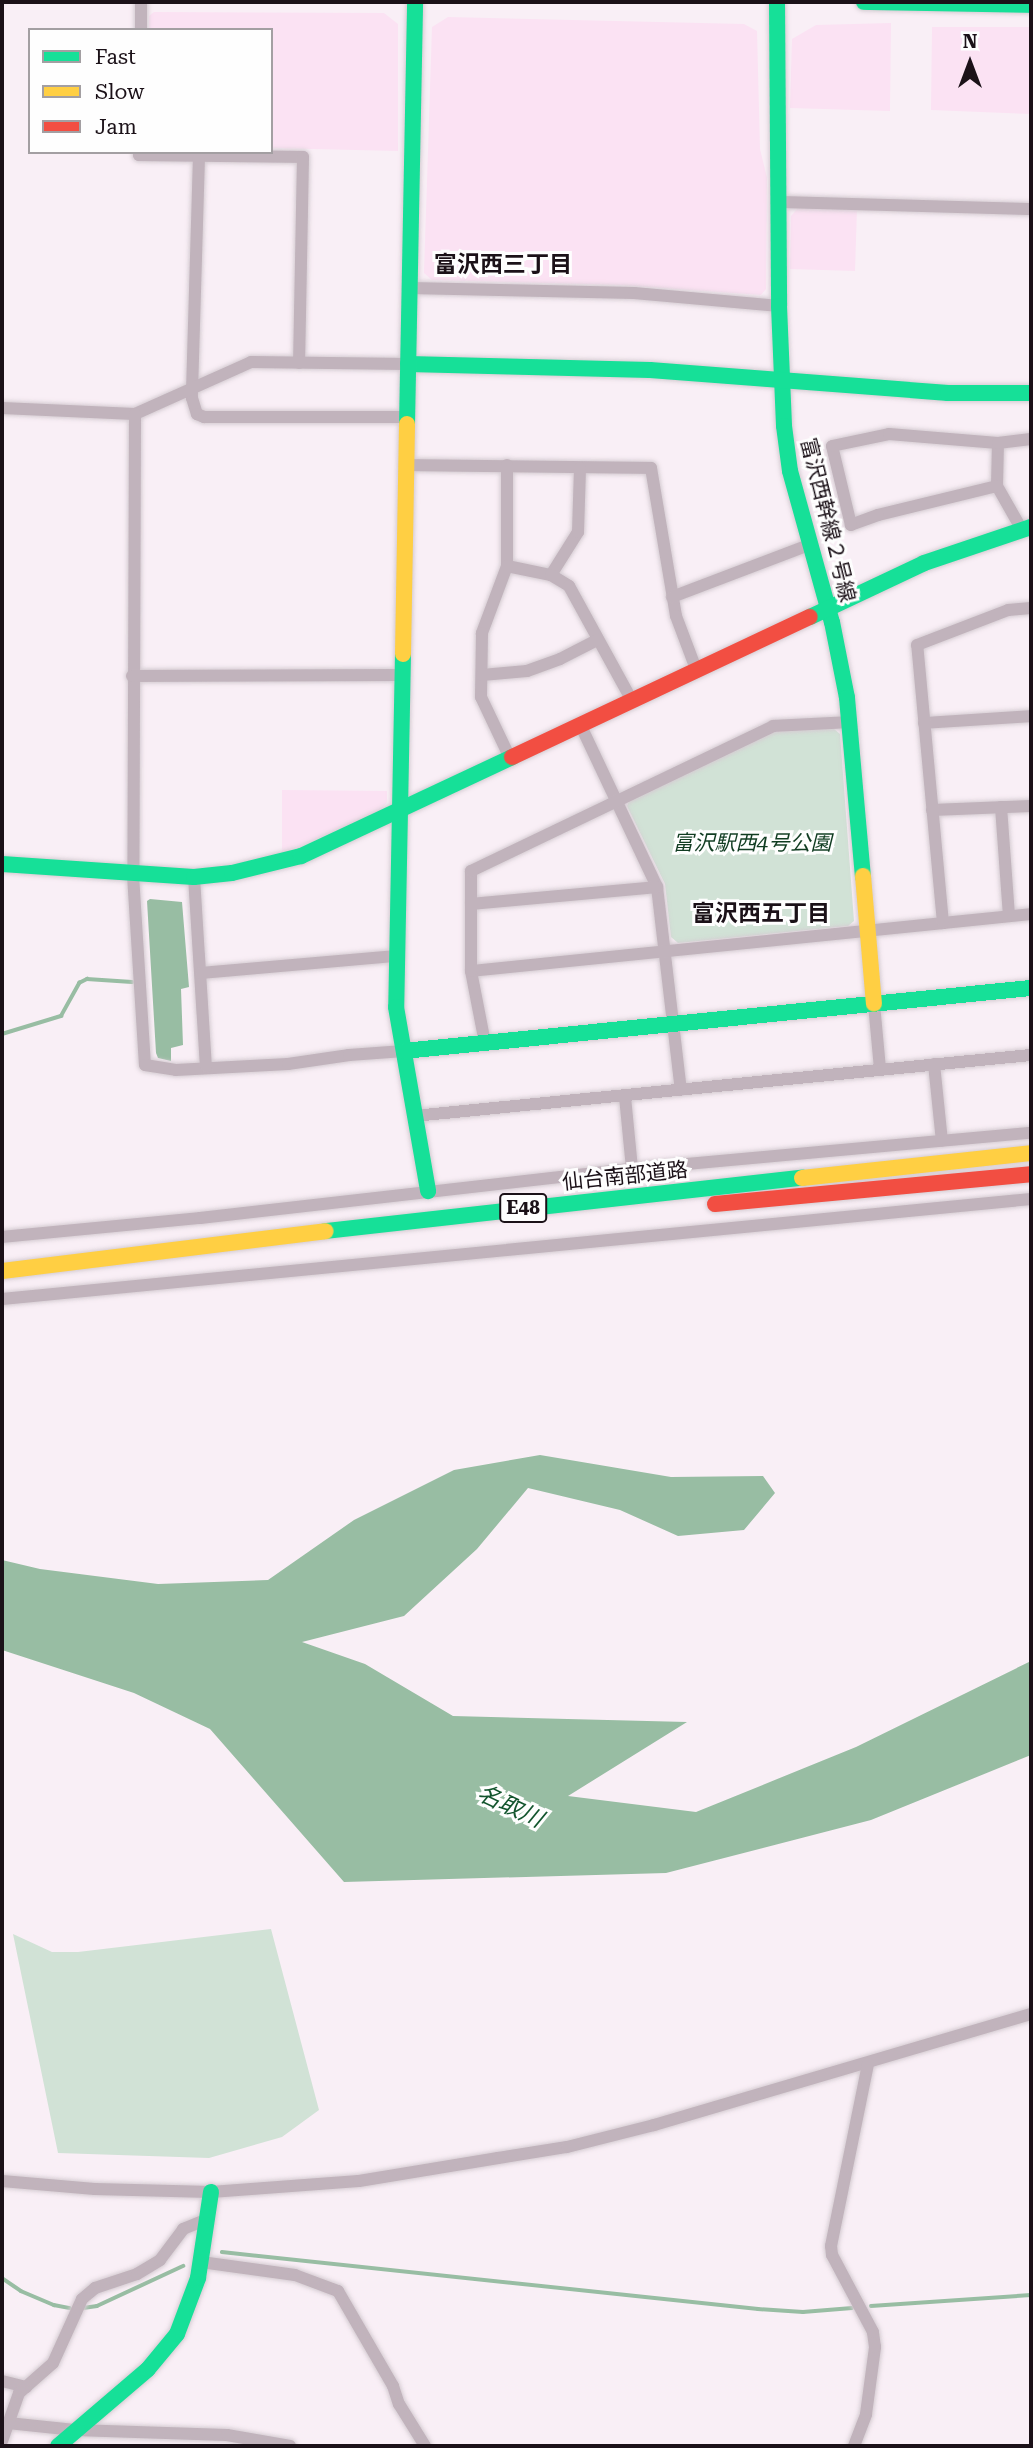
<!DOCTYPE html>
<html>
<head>
<meta charset="utf-8">
<style>
	body { margin:0 }
	#map { position:relative; width:1033px; height:2448px; overflow:hidden; background:#f9eff6; font-family:"Roboto Serif","Noto Sans JP",serif }
	div>[style] { position:absolute }
	.built>* { inset:0; background:#fbe2f3 }
	.green>* { inset:0; background:#d1e2d6 }
	.water>* { inset:0; background:#98bda3 }
	.stream>* { height:3.5px; margin:-1.75px; padding:0 1.75px; transform-origin:1.75px; border-radius:1.75px; background:#98bda3 }
	.roads { filter:drop-shadow(0 0 2px #d5ccd2) drop-shadow(0 0 2px #d5ccd2) }
	.street>* { height:12px; margin:-6px; padding:0 6px; transform-origin:6px; border-radius:6px; background:#c1b3bc }
	.fast>* { height:16px; margin:-8px; padding:0 8px; transform-origin:8px; border-radius:8px; background:#16e098 }
	.slow>* { height:16px; margin:-8px; padding:0 8px; transform-origin:8px; border-radius:8px; background:#ffcf43 }
	.jam>* { height:16px; margin:-8px; padding:0 8px; transform-origin:8px; border-radius:8px; background:#f24e42 }
	span { translate:-50% -50%; white-space:nowrap; text-align:center; line-height:1.15; -webkit-text-stroke:6px #fefefe; paint-order:stroke }
	.shield-label span { padding:2px 5px; background:#fefefe; border:2px solid; border-radius:5px; -webkit-text-stroke-width:0 }
	.shield-label { font-size:19px; color:#1b1118; font-weight:700 }
	.street-label { font-size:21px; color:#1b1118 }
	.park-label { font-size:21px; color:#103c21; font-style:italic }
	.neighbourhood-label { font-size:23px; color:#1b1118; font-weight:700 }
	.water-label { font-size:23px; color:#13552e; font-style:italic }
	.frame { position:absolute; inset:0; border:4px solid #1b1118; pointer-events:none }
	.legend { position:absolute; left:28px; top:28px; width:245px; height:126px; box-sizing:border-box; background:#fefefe; border:2px solid #a39fa2; margin:0; padding:9px 12px; list-style:none; font-size:21px; color:#1b1118 }
	.legend li { display:flex; align-items:center; gap:14px; height:35px }
	.legend b { width:35px; border:2px solid #a39fa2 }
	.north { position:absolute; left:935px; top:28px; width:70px; height:70px; -webkit-text-stroke:5px #fefefe; paint-order:stroke; rotate:0deg; font-size:19px; font-weight:700; line-height:28px; text-align:center; color:#1b1118 }
	.north::after { content:''; display:block; margin:auto; width:24px; height:32px; background:#1b1118; clip-path:polygon(50% 0,100% 100%,50% 72%,0 100%) }
</style>
</head>
<body>
<div id="map">
	<div class="built">
		<div style="clip-path:polygon(154px 12px,384px 13px,398px 24px,398px 151px,271px 148px,271px 30px,149px 30px,149px 16px)"></div>
		<div style="clip-path:polygon(448px 17px,744px 24px,757px 31px,760px 149px,767px 178px,766px 289px,761px 295px,620px 285px,432px 280px,424px 273px,432px 27px)"></div>
		<div style="clip-path:polygon(891px 23px,890px 111px,790px 108px,792px 39px,816px 25px)"></div>
		<div style="clip-path:polygon(932px 27px,1031px 27px,1031px 114px,931px 110px)"></div>
		<div style="clip-path:polygon(798px 208px,857px 209px,855px 271px,790px 269px,791px 216px)"></div>
		<div style="clip-path:polygon(282px 790px,387px 791px,387px 802px,380px 811px,282px 854px)"></div>
	</div>
	<div class="green">
		<div style="clip-path:polygon(832px 727px,840px 734px,854px 921px,848px 926px,678px 943px,671px 937px,665px 884px,627px 806px,631px 797px,773px 732px)"></div>
		<div style="clip-path:polygon(271px 1929px,319px 2110px,282px 2137px,209px 2158px,58px 2153px,13px 1934px,52px 1952px,78px 1952px)"></div>
	</div>
	<div class="water">
		<div style="clip-path:polygon(150px 899px,182px 902px,189px 987px,181px 989px,183px 1045px,171px 1048px,171px 1061px,158px 1058px,156px 1053px,147px 901px)"></div>
		<div style="clip-path:polygon(540px 1455px,671px 1477px,763px 1476px,775px 1493px,744px 1530px,678px 1536px,620px 1510px,528px 1488px,477px 1549px,404px 1616px,302px 1642px,365px 1664px,453px 1716px,687px 1722px,568px 1796px,696px 1812px,856px 1747px,1031px 1661px,1031px 1755px,871px 1820px,666px 1873px,344px 1882px,210px 1729px,134px 1693px,2px 1650px,2px 1560px,40px 1569px,158px 1584px,268px 1580px,354px 1520px,454px 1470px)"></div>
	</div>
	<div class="stream">
		<div style="left:2px;top:1034px;width:62px;rotate:-17deg"></div>
		<div style="left:61px;top:1016px;width:38px;rotate:-61deg"></div>
		<div style="left:79px;top:983px;width:9px;rotate:-27deg"></div>
		<div style="left:87px;top:979px;width:45px;rotate:3.8deg"></div>
		<div style="left:222px;top:2252px;width:539px;rotate:6.07deg"></div>
		<div style="left:758px;top:2309px;width:45px;rotate:3.8deg"></div>
		<div style="left:803px;top:2312px;width:49px;rotate:-4.7deg"></div>
		<div style="left:2px;top:2278px;width:23px;rotate:34deg"></div>
		<div style="left:21px;top:2291px;width:36px;rotate:23deg"></div>
		<div style="left:54px;top:2305px;width:16px;rotate:11deg"></div>
		<div style="left:871px;top:2306px;width:160px;rotate:-3.9deg"></div>
		<div style="left:83px;top:2308px;width:14px;rotate:-8deg"></div>
		<div style="left:97px;top:2306px;width:95px;rotate:-24.9deg"></div>
	</div>
	<div class="roads">
		<div class="street">
			<div style="left:141px;top:30px;width:28px;rotate:-90deg"></div>
			<div style="left:139px;top:152px;width:3px;rotate:90deg"></div>
			<div style="left:139px;top:155px;width:164px;rotate:0.7deg"></div>
			<div style="left:303px;top:157px;width:206px;rotate:91.1deg"></div>
			<div style="left:199px;top:156px;width:242px;rotate:91.7deg"></div>
			<div style="left:192px;top:398px;width:17px;rotate:73deg"></div>
			<div style="left:197px;top:414px;width:8px;rotate:23deg"></div>
			<div style="left:204px;top:417px;width:203px"></div>
			<div style="left:779px;top:202px;width:252px;rotate:1.6deg"></div>
			<div style="left:410px;top:288px;width:224px;rotate:1.3deg"></div>
			<div style="left:634px;top:293px;width:146px;rotate:5.1deg"></div>
			<div style="left:2px;top:408px;width:133px;rotate:2.6deg"></div>
			<div style="left:135px;top:414px;width:127px;rotate:-24.1deg"></div>
			<div style="left:251px;top:362px;width:157px;rotate:0.7deg"></div>
			<div style="left:135px;top:414px;width:461px;rotate:90.2deg"></div>
			<div style="left:133px;top:875px;width:190px;rotate:86.4deg"></div>
			<div style="left:145px;top:1065px;width:31px;rotate:9deg"></div>
			<div style="left:176px;top:1070px;width:112px;rotate:-3.1deg"></div>
			<div style="left:288px;top:1064px;width:62px;rotate:-8.4deg"></div>
			<div style="left:349px;top:1055px;width:55px;rotate:-4.2deg"></div>
			<div style="left:406px;top:465px;width:245px;rotate:0.7deg"></div>
			<div style="left:651px;top:468px;width:150px;rotate:80.4deg"></div>
			<div style="left:676px;top:616px;width:57px;rotate:69.3deg"></div>
			<div style="left:507px;top:465px;width:101px;rotate:90deg"></div>
			<div style="left:507px;top:566px;width:45px;rotate:11.6deg"></div>
			<div style="left:551px;top:575px;width:51px;rotate:-57.9deg"></div>
			<div style="left:578px;top:532px;width:64px;rotate:-88.2deg"></div>
			<div style="left:997px;top:486px;width:43px;rotate:-88.7deg"></div>
			<div style="left:1022px;top:530px;width:51px;rotate:-119.6deg"></div>
			<div style="left:997px;top:486px;width:122px;rotate:166.3deg"></div>
			<div style="left:878px;top:515px;width:29px;rotate:160deg"></div>
			<div style="left:851px;top:525px;width:81px;rotate:-103.5deg"></div>
			<div style="left:832px;top:446px;width:58px;rotate:-11.9deg"></div>
			<div style="left:889px;top:434px;width:109px;rotate:4.7deg"></div>
			<div style="left:998px;top:443px;width:33px;rotate:-7deg"></div>
			<div style="left:507px;top:566px;width:72px;rotate:110.5deg"></div>
			<div style="left:482px;top:633px;width:64px;rotate:90.9deg"></div>
			<div style="left:481px;top:697px;width:68px;rotate:64.6deg"></div>
			<div style="left:551px;top:575px;width:21px;rotate:31deg"></div>
			<div style="left:569px;top:586px;width:129px;rotate:61.2deg"></div>
			<div style="left:672px;top:597px;width:147px;rotate:-20.8deg"></div>
			<div style="left:482px;top:675px;width:45px;rotate:-5.1deg"></div>
			<div style="left:527px;top:671px;width:35px;rotate:-20deg"></div>
			<div style="left:560px;top:659px;width:42px;rotate:-27.2deg"></div>
			<div style="left:132px;top:676px;width:270px;rotate:-0.2deg"></div>
			<div style="left:924px;top:723px;width:107px;rotate:-3.7deg"></div>
			<div style="left:580px;top:724px;width:180px;rotate:64.7deg"></div>
			<div style="left:657px;top:887px;width:204px;rotate:83.3deg"></div>
			<div style="left:1001px;top:807px;width:108px;rotate:85.8deg"></div>
			<div style="left:932px;top:810px;width:99px;rotate:-2.3deg"></div>
			<div style="left:194px;top:877px;width:190px;rotate:86.4deg"></div>
			<div style="left:471px;top:904px;width:187px;rotate:-5.2deg"></div>
			<div style="left:943px;top:923px;width:88px;rotate:-5.8deg"></div>
			<div style="left:471px;top:971px;width:474px;rotate:-5.8deg"></div>
			<div style="left:943px;top:923px;width:279px;rotate:-95.3deg"></div>
			<div style="left:917px;top:645px;width:97px;rotate:-21deg"></div>
			<div style="left:1008px;top:610px;width:23px;rotate:-5deg"></div>
			<div style="left:201px;top:973px;width:196px;rotate:-5deg"></div>
			<div style="left:874px;top:1004px;width:65px;rotate:84.7deg"></div>
			<div style="left:485px;top:1043px;width:73px;rotate:-101deg"></div>
			<div style="left:471px;top:971px;width:100px;rotate:-90deg"></div>
			<div style="left:471px;top:871px;width:335px;rotate:-25.6deg"></div>
			<div style="left:773px;top:726px;width:77px;rotate:-3deg"></div>
			<div style="left:934px;top:1064px;width:77px;rotate:84.1deg"></div>
			<div style="left:625px;top:1097px;width:72px;rotate:84.4deg"></div>
			<div style="left:414px;top:1116px;width:620px;rotate:-5.65deg"></div>
			<div style="left:2px;top:1237px;width:199px;rotate:-5.5deg"></div>
			<div style="left:200px;top:1218px;width:435px;rotate:-6.5deg"></div>
			<div style="left:632px;top:1169px;width:401px;rotate:-5.2deg"></div>
			<div style="left:2px;top:1299px;width:1034px;rotate:-5.55deg"></div>
			<div style="left:2px;top:2181px;width:93px;rotate:4.9deg"></div>
			<div style="left:95px;top:2189px;width:116px;rotate:1.5deg"></div>
			<div style="left:211px;top:2192px;width:148px;rotate:-4.3deg"></div>
			<div style="left:359px;top:2181px;width:141px;rotate:-9.4deg"></div>
			<div style="left:498px;top:2158px;width:70px;rotate:-9.1deg"></div>
			<div style="left:567px;top:2147px;width:90px;rotate:-14.2deg"></div>
			<div style="left:654px;top:2125px;width:393px;rotate:-16.4deg"></div>
			<div style="left:201px;top:2262px;width:95px;rotate:7.9deg"></div>
			<div style="left:295px;top:2275px;width:46px;rotate:20.4deg"></div>
			<div style="left:338px;top:2291px;width:110px;rotate:59.9deg"></div>
			<div style="left:393px;top:2386px;width:19px;rotate:72deg"></div>
			<div style="left:399px;top:2404px;width:49px;rotate:58.2deg"></div>
			<div style="left:2px;top:2381px;width:25px;rotate:14deg"></div>
			<div style="left:8px;top:2423px;width:67px;rotate:6deg"></div>
			<div style="left:75px;top:2430px;width:152px;rotate:1.9deg"></div>
			<div style="left:227px;top:2435px;width:64px;rotate:9.9deg"></div>
			<div style="left:2px;top:2441px;width:51px;rotate:-70.5deg"></div>
			<div style="left:19px;top:2393px;width:45px;rotate:-41.4deg"></div>
			<div style="left:53px;top:2363px;width:70px;rotate:-65.6deg"></div>
			<div style="left:82px;top:2299px;width:17px;rotate:-40deg"></div>
			<div style="left:95px;top:2288px;width:44px;rotate:-18.4deg"></div>
			<div style="left:137px;top:2274px;width:27px;rotate:-31deg"></div>
			<div style="left:160px;top:2260px;width:39px;rotate:-53deg"></div>
			<div style="left:183px;top:2229px;width:27px;rotate:-22deg"></div>
			<div style="left:854px;top:2446px;width:34px;rotate:-69deg"></div>
			<div style="left:866px;top:2414px;width:68px;rotate:-82.3deg"></div>
			<div style="left:875px;top:2347px;width:15px;rotate:-98deg"></div>
			<div style="left:873px;top:2332px;width:87px;rotate:-118deg"></div>
			<div style="left:832px;top:2255px;width:9px;rotate:-96deg"></div>
			<div style="left:831px;top:2246px;width:186px;rotate:-78.5deg"></div>
		</div>
		<div class="fast">
			<div style="left:777px;top:2px;width:304px;rotate:89.6deg"></div>
			<div style="left:779px;top:306px;width:120px;rotate:87.6deg"></div>
			<div style="left:784px;top:426px;width:45px;rotate:82.4deg"></div>
			<div style="left:790px;top:471px;width:157px;rotate:74.5deg"></div>
			<div style="left:832px;top:622px;width:77px;rotate:78.8deg"></div>
			<div style="left:847px;top:698px;width:179px;rotate:84.9deg"></div>
			<div style="left:864px;top:2px;width:167px;rotate:1deg"></div>
			<div style="left:408px;top:364px;width:242px;rotate:1.4deg"></div>
			<div style="left:650px;top:370px;width:299px;rotate:4.4deg"></div>
			<div style="left:948px;top:393px;width:83px"></div>
			<div style="left:407px;top:424px;width:422px;rotate:-88.9deg"></div>
			<div style="left:810px;top:617px;width:126px;rotate:-25.3deg"></div>
			<div style="left:924px;top:563px;width:113px;rotate:-18.6deg"></div>
			<div style="left:403px;top:654px;width:353px;rotate:91.1deg"></div>
			<div style="left:396px;top:1007px;width:187px;rotate:80.1deg"></div>
			<div style="left:2px;top:864px;width:192px;rotate:3.9deg"></div>
			<div style="left:194px;top:877px;width:38px;rotate:-6deg"></div>
			<div style="left:232px;top:873px;width:71px;rotate:-13.8deg"></div>
			<div style="left:301px;top:856px;width:233px;rotate:-25.1deg"></div>
			<div style="left:404px;top:1051px;width:630px;rotate:-5.74deg"></div>
			<div style="left:326px;top:1231px;width:479px;rotate:-6.4deg"></div>
			<div style="left:58px;top:2446px;width:118px;rotate:-40.5deg"></div>
			<div style="left:148px;top:2369px;width:45px;rotate:-50.4deg"></div>
			<div style="left:177px;top:2334px;width:60px;rotate:-69.4deg"></div>
			<div style="left:198px;top:2278px;width:87px;rotate:-81.4deg"></div>
		</div>
		<div class="slow">
			<div style="left:403px;top:654px;width:230px;rotate:-89deg"></div>
			<div style="left:863px;top:876px;width:128px;rotate:85.1deg"></div>
			<div style="left:802px;top:1178px;width:230px;rotate:-6.2deg"></div>
			<div style="left:2px;top:1271px;width:326px;rotate:-7deg"></div>
		</div>
		<div class="jam">
			<div style="left:512px;top:757px;width:329px;rotate:-25.2deg"></div>
			<div style="left:715px;top:1204px;width:317px;rotate:-5.4deg"></div>
		</div>
	</div>
	<div class="shield-label">
		<span style="left:523px;top:1208px">E48</span>
	</div>
	<div class="street-label">
		<span style="left:828px;top:520px;rotate:76deg">富沢西幹線２号線</span>
		<span style="left:625px;top:1176px;rotate:-6deg">仙台南部道路</span>
	</div>
	<div class="park-label">
		<span style="left:752px;top:843px">富沢駅西4号公園</span>
	</div>
	<div class="neighbourhood-label">
		<span style="left:503px;top:265px">富沢西三丁目</span>
		<span style="left:761px;top:914px">富沢西五丁目</span>
	</div>
	<div class="water-label">
		<span style="left:510px;top:1807px;rotate:25deg">名取川</span>
	</div>
	<div class="frame"></div>
	<ul class="legend">
	<li><b style="height:9px;background:#16e098"></b>Fast</li>
	<li><b style="height:9px;background:#ffcf43"></b>Slow</li>
	<li><b style="height:9px;background:#f24e42"></b>Jam</li>
	</ul>
	<div class="north">N</div>
</div>
</body>
</html>
